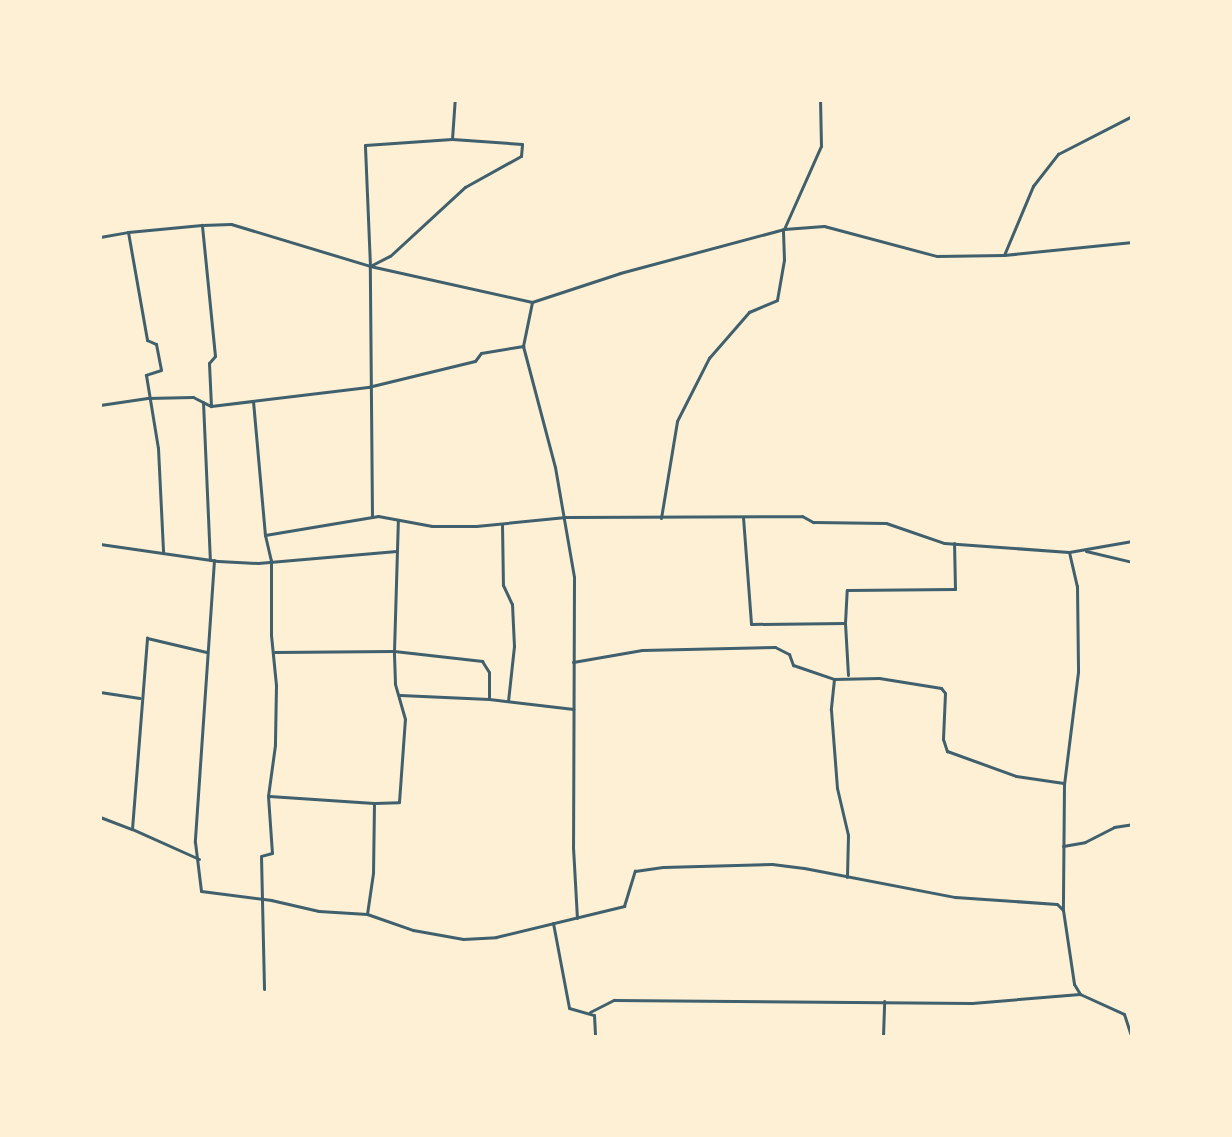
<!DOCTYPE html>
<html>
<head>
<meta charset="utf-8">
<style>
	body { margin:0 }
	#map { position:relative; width:1232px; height:1137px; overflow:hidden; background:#fdf0d5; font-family:"Crimson Pro",serif }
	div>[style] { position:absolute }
	.minor>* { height:3px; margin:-1.5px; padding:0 1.5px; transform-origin:1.5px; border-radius:1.5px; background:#3f606c }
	span { translate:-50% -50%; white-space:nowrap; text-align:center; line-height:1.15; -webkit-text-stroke:5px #fdf0d5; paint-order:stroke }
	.frame { position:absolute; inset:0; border:102px solid #fdf0d5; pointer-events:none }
</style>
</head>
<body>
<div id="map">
	<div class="minor">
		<div style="left:784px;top:229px;width:91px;rotate:-66deg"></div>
		<div style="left:821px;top:146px;width:46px;rotate:-91.2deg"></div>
		<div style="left:128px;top:232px;width:74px;rotate:-5.4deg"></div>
		<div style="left:100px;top:237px;width:28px;rotate:-10deg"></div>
		<div style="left:128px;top:232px;width:110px;rotate:80deg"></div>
		<div style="left:147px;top:340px;width:10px;rotate:24deg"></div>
		<div style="left:156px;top:344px;width:26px;rotate:79deg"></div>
		<div style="left:161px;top:370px;width:16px;rotate:162deg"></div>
		<div style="left:146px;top:375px;width:74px;rotate:80.7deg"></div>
		<div style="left:158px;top:448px;width:104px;rotate:87.2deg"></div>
		<div style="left:1004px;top:255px;width:75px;rotate:-67.2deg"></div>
		<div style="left:1033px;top:186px;width:41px;rotate:-52deg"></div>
		<div style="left:1058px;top:154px;width:83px;rotate:-27.2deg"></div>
		<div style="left:372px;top:265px;width:20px;rotate:-27deg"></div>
		<div style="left:390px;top:256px;width:102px;rotate:-42.6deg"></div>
		<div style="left:465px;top:187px;width:64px;rotate:-29deg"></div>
		<div style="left:521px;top:156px;width:12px;rotate:-85deg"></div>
		<div style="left:522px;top:144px;width:70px;rotate:-175.9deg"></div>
		<div style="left:452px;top:139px;width:39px;rotate:-86deg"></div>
		<div style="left:523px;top:346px;width:125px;rotate:75.2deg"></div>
		<div style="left:555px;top:467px;width:112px;rotate:80.2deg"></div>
		<div style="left:574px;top:577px;width:270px;rotate:90.2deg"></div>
		<div style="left:573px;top:847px;width:71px;rotate:86.8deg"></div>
		<div style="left:253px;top:401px;width:135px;rotate:84.9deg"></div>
		<div style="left:265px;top:535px;width:26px;rotate:77deg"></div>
		<div style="left:271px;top:560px;width:75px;rotate:90deg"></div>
		<div style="left:271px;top:635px;width:50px;rotate:84.3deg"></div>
		<div style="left:276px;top:685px;width:60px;rotate:91deg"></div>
		<div style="left:275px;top:745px;width:51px;rotate:97.8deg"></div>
		<div style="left:268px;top:796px;width:57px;rotate:86deg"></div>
		<div style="left:272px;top:853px;width:11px;rotate:165deg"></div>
		<div style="left:261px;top:856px;width:133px;rotate:88.7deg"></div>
		<div style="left:203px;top:402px;width:158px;rotate:87.5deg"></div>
		<div style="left:100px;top:405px;width:48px;rotate:-8.5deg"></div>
		<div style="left:147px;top:398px;width:46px;rotate:-1.2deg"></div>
		<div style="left:193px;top:397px;width:20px;rotate:27deg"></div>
		<div style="left:211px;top:406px;width:158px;rotate:-6.9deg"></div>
		<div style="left:368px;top:387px;width:110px;rotate:-13.7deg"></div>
		<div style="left:475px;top:361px;width:10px;rotate:-53deg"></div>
		<div style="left:481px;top:353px;width:43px;rotate:-9.5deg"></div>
		<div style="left:523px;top:346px;width:45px;rotate:-78.4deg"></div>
		<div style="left:532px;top:302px;width:93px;rotate:-18.2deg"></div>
		<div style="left:620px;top:273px;width:170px;rotate:-15deg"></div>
		<div style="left:784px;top:229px;width:40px;rotate:-4.3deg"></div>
		<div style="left:824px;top:226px;width:117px;rotate:14.9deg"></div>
		<div style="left:937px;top:256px;width:67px;rotate:-0.9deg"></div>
		<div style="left:1004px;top:255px;width:129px;rotate:-5.8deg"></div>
		<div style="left:211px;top:406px;width:43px;rotate:-92.7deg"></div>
		<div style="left:209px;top:363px;width:9px;rotate:-49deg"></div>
		<div style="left:215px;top:356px;width:132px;rotate:-95.7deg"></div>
		<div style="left:202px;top:225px;width:29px;rotate:-2deg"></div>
		<div style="left:231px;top:224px;width:145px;rotate:16.8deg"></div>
		<div style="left:370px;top:266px;width:166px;rotate:12.5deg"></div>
		<div style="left:372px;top:517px;width:251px;rotate:-90.5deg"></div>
		<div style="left:370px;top:266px;width:121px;rotate:-92.4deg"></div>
		<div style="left:365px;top:145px;width:87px;rotate:-3.9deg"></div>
		<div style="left:743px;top:517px;width:107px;rotate:85.7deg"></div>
		<div style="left:751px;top:624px;width:94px;rotate:-0.6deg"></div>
		<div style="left:845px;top:623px;width:52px;rotate:86.7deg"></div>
		<div style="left:661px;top:518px;width:98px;rotate:-80.6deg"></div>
		<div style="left:677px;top:421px;width:71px;rotate:-63.1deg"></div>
		<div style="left:709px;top:358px;width:61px;rotate:-49deg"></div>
		<div style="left:749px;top:312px;width:30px;rotate:-23deg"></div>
		<div style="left:777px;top:300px;width:41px;rotate:-80.1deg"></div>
		<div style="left:784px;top:260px;width:31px;rotate:-92deg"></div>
		<div style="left:502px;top:524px;width:61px;rotate:89.1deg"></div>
		<div style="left:503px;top:585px;width:21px;rotate:65deg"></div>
		<div style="left:512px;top:604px;width:42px;rotate:87.3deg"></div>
		<div style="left:514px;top:646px;width:55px;rotate:96.2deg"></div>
		<div style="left:265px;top:535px;width:115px;rotate:-9.5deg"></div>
		<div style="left:378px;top:516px;width:55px;rotate:10.5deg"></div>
		<div style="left:432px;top:526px;width:44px"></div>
		<div style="left:476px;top:526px;width:90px;rotate:-5.7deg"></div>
		<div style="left:566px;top:517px;width:236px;rotate:-0.2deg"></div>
		<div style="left:802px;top:516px;width:13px;rotate:29deg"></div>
		<div style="left:813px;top:522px;width:73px;rotate:0.8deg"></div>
		<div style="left:886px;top:523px;width:61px;rotate:19deg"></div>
		<div style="left:944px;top:543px;width:125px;rotate:4.1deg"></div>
		<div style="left:1069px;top:552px;width:64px;rotate:-9.9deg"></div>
		<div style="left:100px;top:544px;width:119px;rotate:8.2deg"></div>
		<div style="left:218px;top:561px;width:40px;rotate:2.9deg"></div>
		<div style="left:258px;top:563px;width:139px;rotate:-5deg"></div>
		<div style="left:1086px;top:551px;width:47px;rotate:13.4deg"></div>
		<div style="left:1069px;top:552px;width:35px;rotate:77deg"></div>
		<div style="left:1077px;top:586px;width:86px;rotate:89.3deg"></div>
		<div style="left:1078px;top:672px;width:113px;rotate:97.1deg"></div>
		<div style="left:1064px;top:784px;width:126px;rotate:90.5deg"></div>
		<div style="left:1063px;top:910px;width:75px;rotate:81.5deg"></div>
		<div style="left:1074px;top:984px;width:12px;rotate:59deg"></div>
		<div style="left:1080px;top:994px;width:48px;rotate:24.4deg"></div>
		<div style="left:1124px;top:1014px;width:23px;rotate:72deg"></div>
		<div style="left:214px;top:560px;width:283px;rotate:93.9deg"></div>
		<div style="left:195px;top:842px;width:49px;rotate:83deg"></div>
		<div style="left:201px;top:891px;width:71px;rotate:7.3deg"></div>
		<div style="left:271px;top:900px;width:49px;rotate:12.9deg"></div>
		<div style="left:319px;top:911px;width:48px;rotate:3.6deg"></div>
		<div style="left:367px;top:914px;width:49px;rotate:19.2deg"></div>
		<div style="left:413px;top:930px;width:51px;rotate:10.2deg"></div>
		<div style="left:463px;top:939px;width:33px;rotate:-3deg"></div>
		<div style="left:496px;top:937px;width:132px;rotate:-13.6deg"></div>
		<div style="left:624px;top:906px;width:37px;rotate:-73deg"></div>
		<div style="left:635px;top:871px;width:28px;rotate:-8deg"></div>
		<div style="left:663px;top:867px;width:109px;rotate:-1.6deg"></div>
		<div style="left:772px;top:864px;width:32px;rotate:7deg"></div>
		<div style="left:804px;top:868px;width:154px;rotate:10.9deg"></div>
		<div style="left:955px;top:897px;width:102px;rotate:3.9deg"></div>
		<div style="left:1057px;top:904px;width:8px;rotate:45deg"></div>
		<div style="left:845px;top:623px;width:33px;rotate:-87deg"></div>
		<div style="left:847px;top:590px;width:108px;rotate:-0.5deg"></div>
		<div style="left:955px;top:589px;width:46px;rotate:-91.2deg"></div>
		<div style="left:274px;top:652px;width:120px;rotate:-0.5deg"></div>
		<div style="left:394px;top:651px;width:89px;rotate:6.5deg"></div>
		<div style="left:482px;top:661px;width:13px;rotate:58deg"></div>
		<div style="left:489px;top:672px;width:27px;rotate:90deg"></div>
		<div style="left:573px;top:662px;width:70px;rotate:-9.9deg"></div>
		<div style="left:642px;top:650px;width:133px;rotate:-1.3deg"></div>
		<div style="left:775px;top:647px;width:16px;rotate:27deg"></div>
		<div style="left:789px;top:654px;width:12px;rotate:70deg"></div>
		<div style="left:793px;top:665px;width:43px;rotate:18.9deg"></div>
		<div style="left:834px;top:679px;width:31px;rotate:96deg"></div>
		<div style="left:831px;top:710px;width:78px;rotate:85.6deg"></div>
		<div style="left:837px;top:788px;width:48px;rotate:76.8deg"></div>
		<div style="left:848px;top:835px;width:42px;rotate:91.4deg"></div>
		<div style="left:834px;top:679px;width:45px;rotate:-1.3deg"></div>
		<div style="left:879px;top:678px;width:63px;rotate:9.2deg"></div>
		<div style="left:941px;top:688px;width:6px;rotate:51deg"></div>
		<div style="left:945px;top:693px;width:46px;rotate:92.5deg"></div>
		<div style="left:943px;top:739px;width:13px;rotate:72deg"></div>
		<div style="left:947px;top:751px;width:73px;rotate:19.9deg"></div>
		<div style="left:1016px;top:776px;width:48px;rotate:8.5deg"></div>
		<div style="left:100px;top:692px;width:40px;rotate:8.5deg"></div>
		<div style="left:400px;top:695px;width:89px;rotate:2.6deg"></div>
		<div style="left:489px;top:699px;width:85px;rotate:6.8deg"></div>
		<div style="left:269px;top:796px;width:105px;rotate:3.8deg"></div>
		<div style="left:374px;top:803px;width:70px;rotate:90.8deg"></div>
		<div style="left:373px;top:873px;width:41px;rotate:98.3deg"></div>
		<div style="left:374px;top:803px;width:25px;rotate:-2deg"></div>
		<div style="left:399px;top:802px;width:83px;rotate:-85.9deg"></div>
		<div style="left:405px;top:719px;width:37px;rotate:-106deg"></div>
		<div style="left:395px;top:683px;width:32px;rotate:-92deg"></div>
		<div style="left:394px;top:651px;width:131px;rotate:-88.3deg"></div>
		<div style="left:100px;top:817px;width:34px;rotate:21deg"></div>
		<div style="left:1063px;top:846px;width:22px;rotate:-10deg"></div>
		<div style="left:1085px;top:842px;width:33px;rotate:-27deg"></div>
		<div style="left:1114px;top:827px;width:18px;rotate:-9deg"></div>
		<div style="left:199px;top:859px;width:73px;rotate:-155.9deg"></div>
		<div style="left:132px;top:829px;width:192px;rotate:-85.5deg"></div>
		<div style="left:147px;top:638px;width:61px;rotate:13.3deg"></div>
		<div style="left:553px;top:923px;width:86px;rotate:79.3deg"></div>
		<div style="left:569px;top:1008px;width:26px;rotate:16deg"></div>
		<div style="left:594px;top:1015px;width:21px;rotate:87deg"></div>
		<div style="left:590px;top:1012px;width:27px;rotate:-27deg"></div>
		<div style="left:614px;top:1000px;width:358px;rotate:0.5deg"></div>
		<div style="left:972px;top:1003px;width:108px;rotate:-4.8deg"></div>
		<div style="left:883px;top:1036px;width:35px;rotate:-88deg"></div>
	</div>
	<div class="frame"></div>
</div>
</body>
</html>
